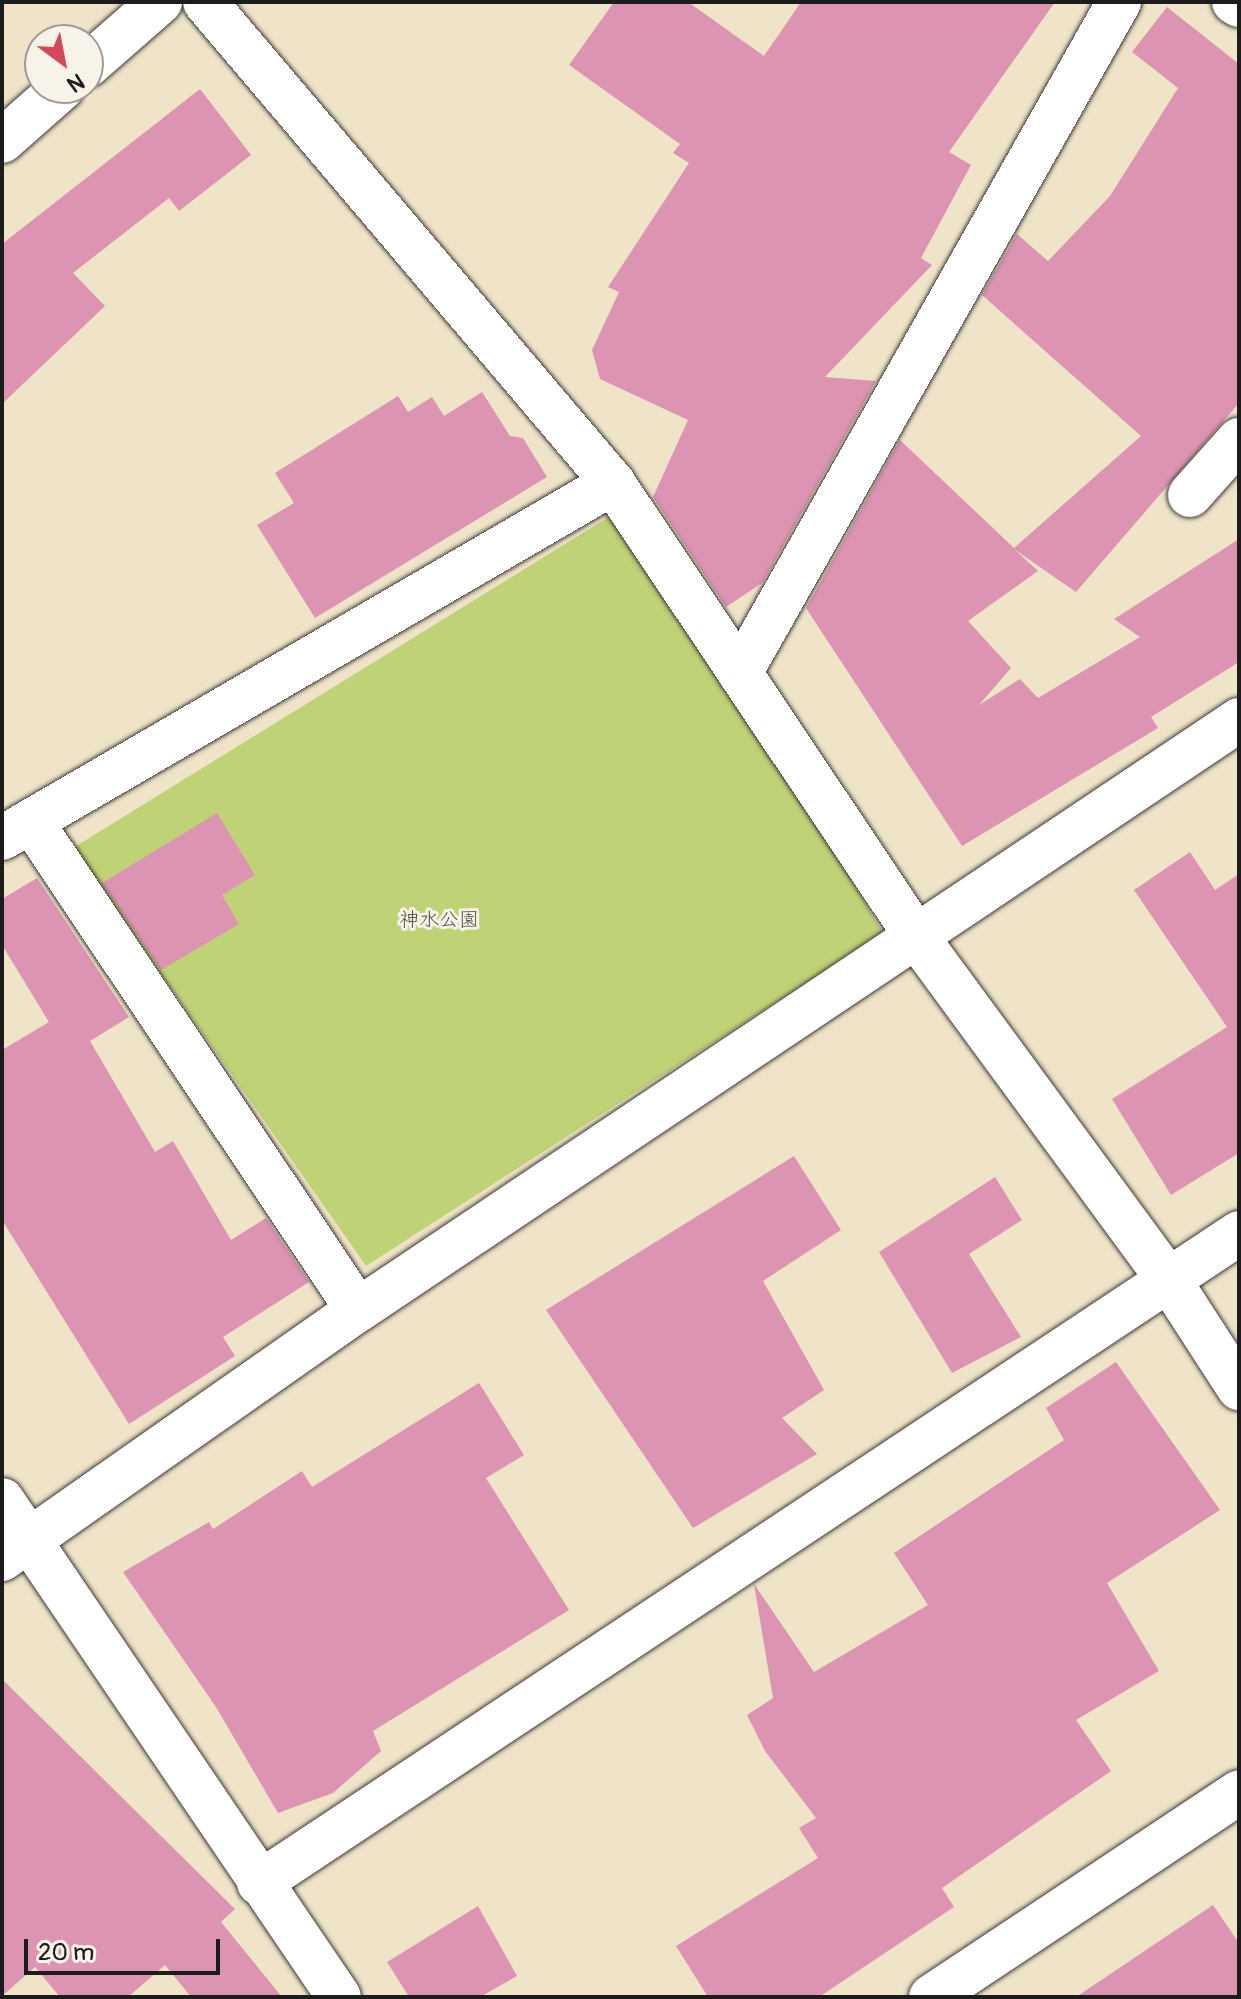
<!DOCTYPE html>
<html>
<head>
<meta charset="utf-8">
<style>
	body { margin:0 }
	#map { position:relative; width:1241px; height:1999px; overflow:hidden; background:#f0e4c8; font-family:Pangolin,"Klee One",sans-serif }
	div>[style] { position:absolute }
	.green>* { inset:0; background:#c0d276 }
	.building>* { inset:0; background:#dc94b2 }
	.roads { filter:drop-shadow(0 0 2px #3c3a36) drop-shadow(0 0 2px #3c3a36) }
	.minor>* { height:44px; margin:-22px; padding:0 22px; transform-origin:22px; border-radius:22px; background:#fff }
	span { translate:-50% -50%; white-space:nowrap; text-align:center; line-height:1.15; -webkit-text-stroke:6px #f7f3e8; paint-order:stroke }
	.park-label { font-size:20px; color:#4d5337 }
	.frame { position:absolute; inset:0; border:4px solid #1c1c1c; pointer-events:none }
	.north { position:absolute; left:24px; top:24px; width:80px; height:80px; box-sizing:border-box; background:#f7f3e8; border:2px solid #9f9d96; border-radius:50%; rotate:148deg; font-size:22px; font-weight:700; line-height:32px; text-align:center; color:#1c1c1c }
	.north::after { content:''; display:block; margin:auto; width:28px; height:36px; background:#d1495b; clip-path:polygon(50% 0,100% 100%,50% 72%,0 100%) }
	.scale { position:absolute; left:24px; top:1939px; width:196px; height:36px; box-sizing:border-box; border:4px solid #1c1c1c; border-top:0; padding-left:10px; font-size:24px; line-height:28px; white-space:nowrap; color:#1c1c1c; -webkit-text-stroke:6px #f7f3e8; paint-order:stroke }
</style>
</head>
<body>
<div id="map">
	<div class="green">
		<div style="clip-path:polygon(628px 505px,883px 933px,366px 1266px,73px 848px)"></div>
	</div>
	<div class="building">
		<div style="clip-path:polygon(614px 2px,688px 2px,764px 56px,801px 2px,1055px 2px,949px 152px,971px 165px,921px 258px,932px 265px,825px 377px,876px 381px,762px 583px,726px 607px,653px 497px,688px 420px,600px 379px,592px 350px,619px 292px,608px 287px,689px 163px,673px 153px,680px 144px,569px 65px)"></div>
		<div style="clip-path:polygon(1167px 7px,1239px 64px,1239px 403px,1076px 592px,1014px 549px,1038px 571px,968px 621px,1011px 668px,979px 705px,1020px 679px,1038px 698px,1140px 637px,1114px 619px,1239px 539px,1239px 662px,1151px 717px,1158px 728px,962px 846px,806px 608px,900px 440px,1014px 548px,1141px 436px,982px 295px,1017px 234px,1048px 261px,1110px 196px,1178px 88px,1132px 52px)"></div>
		<div style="clip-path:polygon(200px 89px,251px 155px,179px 211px,169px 198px,73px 273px,105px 306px,2px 404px,2px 244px)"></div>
		<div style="clip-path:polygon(482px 392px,510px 436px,523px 438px,547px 477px,315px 618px,257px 525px,294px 503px,275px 473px,398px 396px,408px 412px,432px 397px,444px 416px)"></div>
		<div style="clip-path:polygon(217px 813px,255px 875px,222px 895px,239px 924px,161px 970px,102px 883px)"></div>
		<div style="clip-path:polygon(1190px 852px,1215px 890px,1239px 874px,1239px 1153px,1171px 1195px,1112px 1099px,1227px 1027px,1134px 890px)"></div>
		<div style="clip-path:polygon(37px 878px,129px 1017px,90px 1041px,155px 1152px,173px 1141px,231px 1240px,266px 1218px,309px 1282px,223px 1337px,235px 1356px,129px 1424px,2px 1220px,2px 1050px,49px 1022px,2px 945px,2px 899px)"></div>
		<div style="clip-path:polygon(794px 1156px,841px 1230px,763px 1281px,824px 1390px,782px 1418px,817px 1454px,693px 1528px,546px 1310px)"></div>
		<div style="clip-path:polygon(995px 1177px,1022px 1220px,969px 1254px,1021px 1337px,952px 1373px,879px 1252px)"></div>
		<div style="clip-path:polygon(1116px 1362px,1220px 1510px,1107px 1583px,1159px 1671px,1076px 1720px,1111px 1771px,942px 1888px,954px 1907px,819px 1997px,708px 1997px,676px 1946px,818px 1858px,799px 1828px,816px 1818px,765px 1751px,747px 1715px,773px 1698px,754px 1584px,814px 1672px,928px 1605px,894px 1553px,1064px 1440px,1046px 1408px)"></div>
		<div style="clip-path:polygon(479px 1383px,524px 1455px,486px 1478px,569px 1610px,373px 1731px,381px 1751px,333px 1793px,278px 1813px,216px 1707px,123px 1572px,209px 1522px,213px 1529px,302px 1471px,312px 1487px)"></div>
		<div style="clip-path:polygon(2px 1679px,235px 1909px,221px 1922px,282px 1997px,191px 1997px,165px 1965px,128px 1997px,60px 1997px,35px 1967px,2px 1996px)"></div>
		<div style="clip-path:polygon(1213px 1905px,1239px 1943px,1239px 1997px,1076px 1997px)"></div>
		<div style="clip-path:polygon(478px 1906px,517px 1976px,480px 1997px,409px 1997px,387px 1962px)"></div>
	</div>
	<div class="roads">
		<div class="minor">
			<div style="left:205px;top:2px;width:631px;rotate:49.69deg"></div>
			<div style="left:613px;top:483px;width:545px;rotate:56.22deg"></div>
			<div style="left:916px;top:936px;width:427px;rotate:53.7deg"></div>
			<div style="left:1169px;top:1280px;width:129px;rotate:57.1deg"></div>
			<div style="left:1234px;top:2px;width:6px;rotate:31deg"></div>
			<div style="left:88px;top:65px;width:96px;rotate:-41.2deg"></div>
			<div style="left:2px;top:141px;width:80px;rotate:-41.5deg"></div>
			<div style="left:1190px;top:495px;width:74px;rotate:-48.3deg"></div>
			<div style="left:740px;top:673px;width:771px;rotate:-60.54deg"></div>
			<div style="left:31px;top:821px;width:588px;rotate:56.23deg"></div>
			<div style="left:2px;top:838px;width:707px;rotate:-30.16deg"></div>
			<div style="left:2px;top:1500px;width:600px;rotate:55.86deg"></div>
			<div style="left:2px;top:1559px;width:434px;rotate:-35deg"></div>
			<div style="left:358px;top:1310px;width:1060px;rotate:-33.81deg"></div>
			<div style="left:259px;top:1883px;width:1176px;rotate:-33.55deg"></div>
			<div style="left:931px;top:1997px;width:370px;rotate:-33.6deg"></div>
		</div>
	</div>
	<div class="park-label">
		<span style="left:439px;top:919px">神水公園</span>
	</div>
	<div class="frame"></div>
	<div class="north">N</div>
	<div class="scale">20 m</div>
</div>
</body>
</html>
